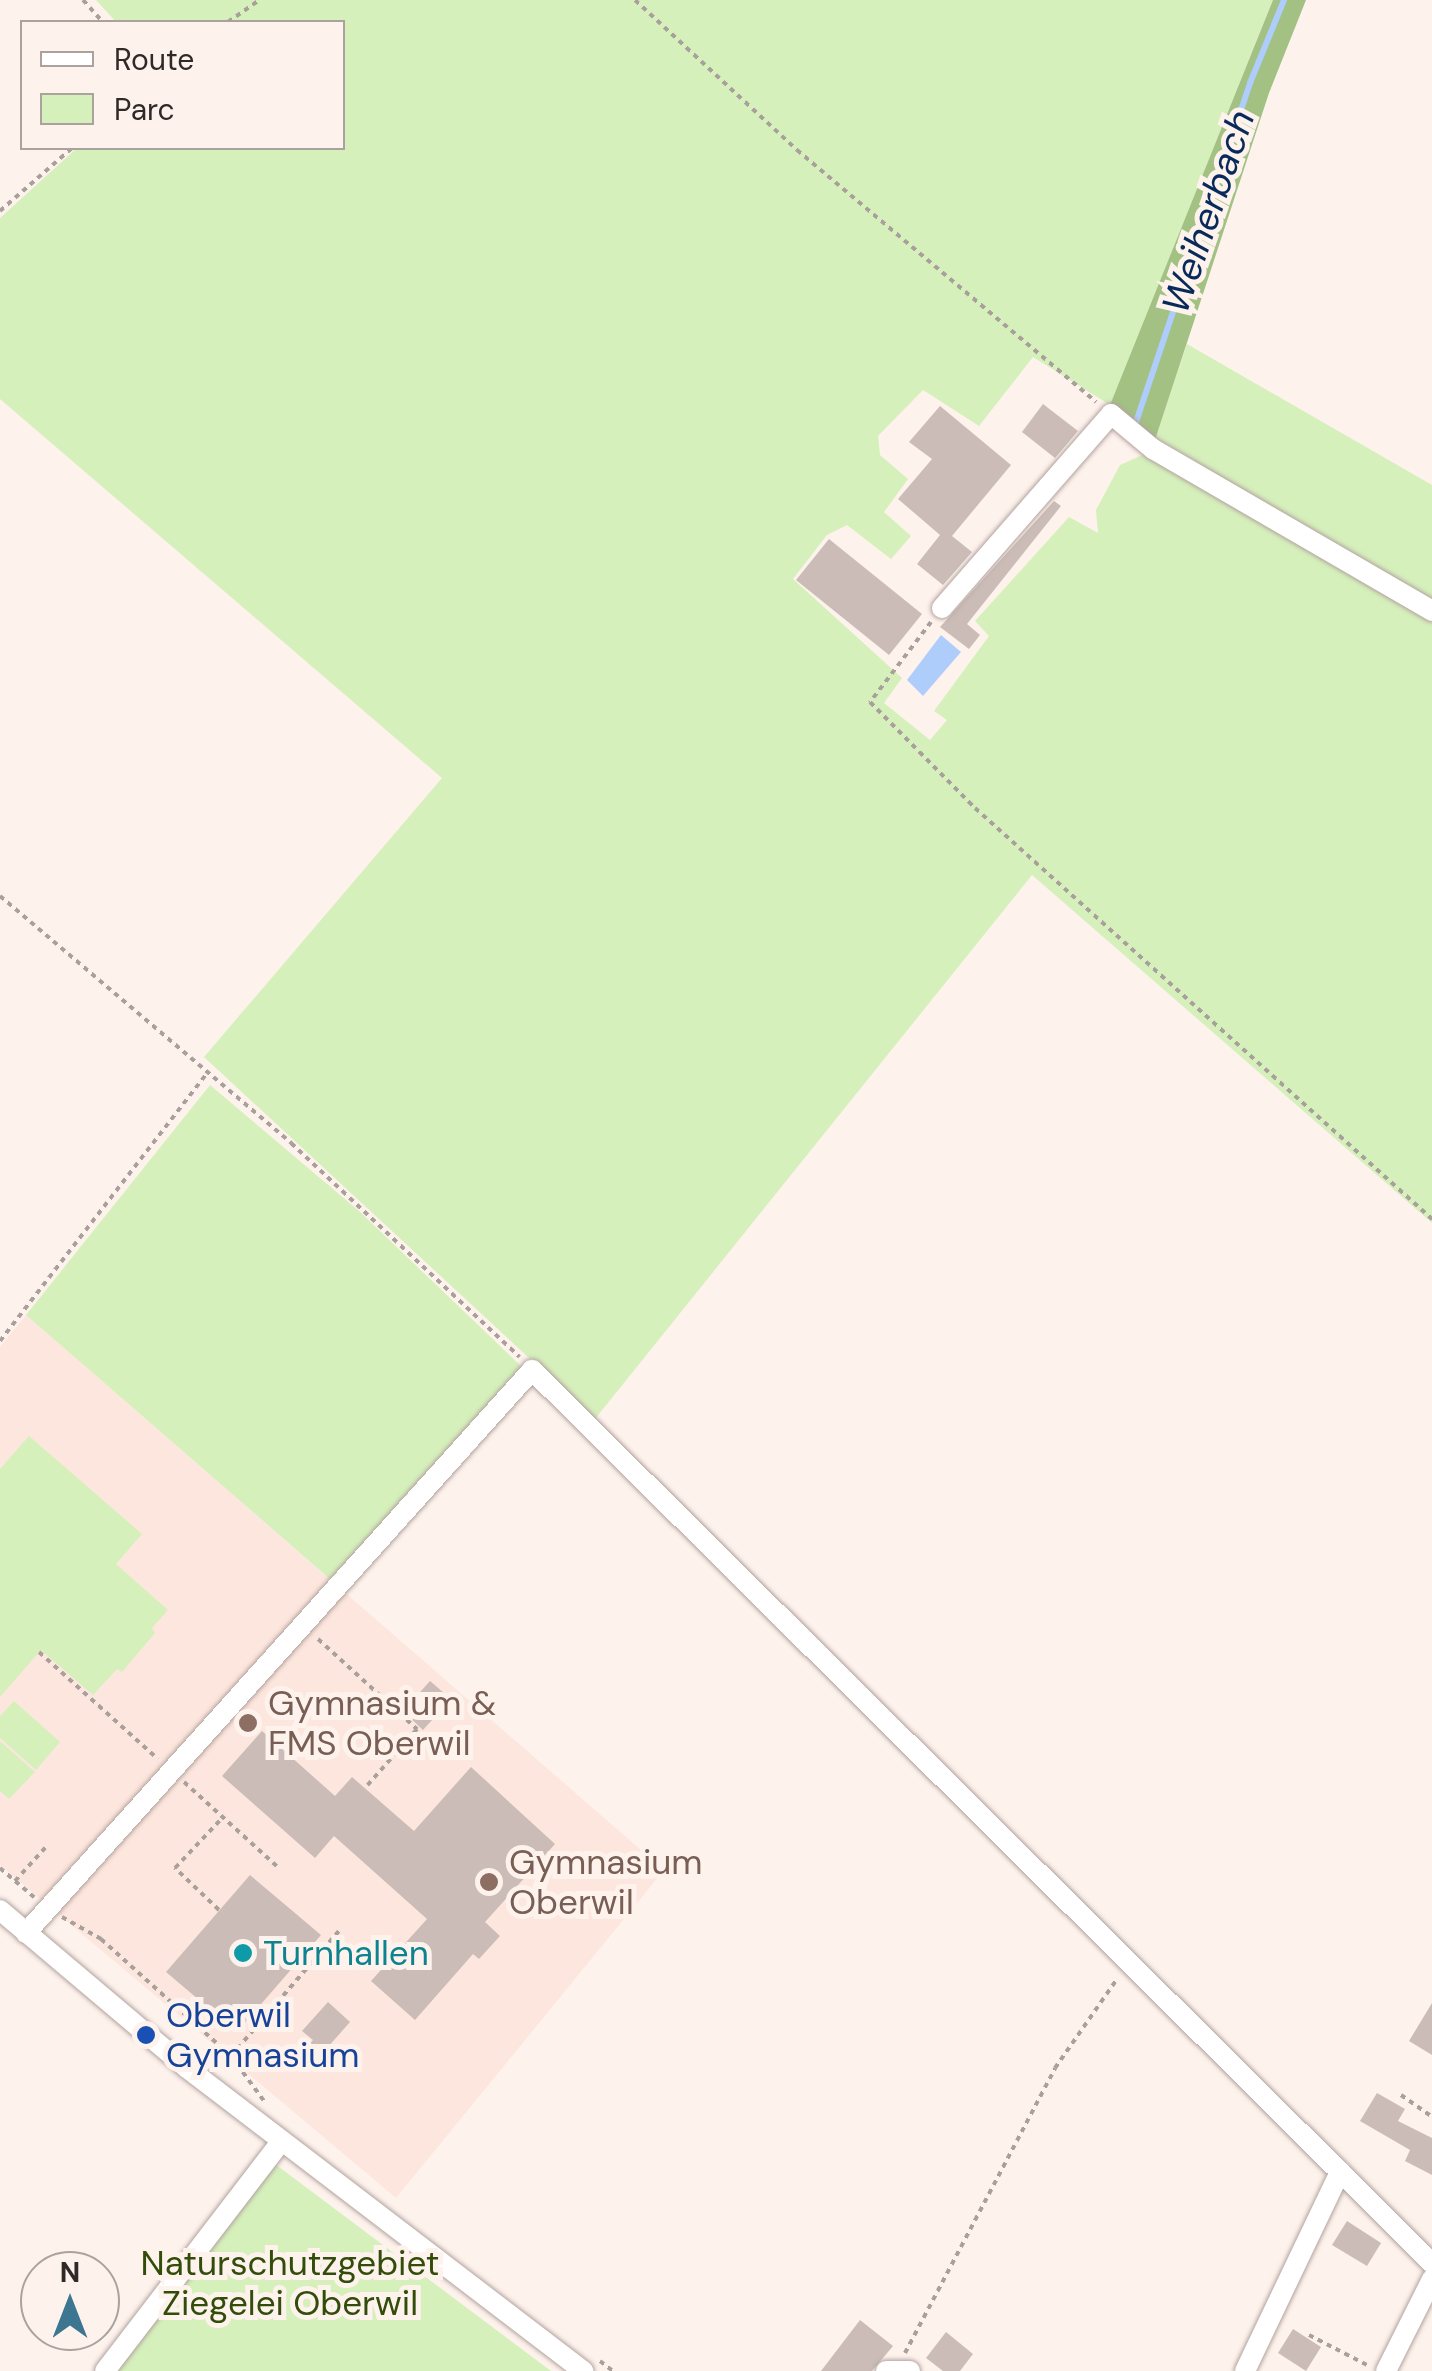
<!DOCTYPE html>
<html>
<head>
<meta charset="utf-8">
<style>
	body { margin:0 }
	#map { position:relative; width:1432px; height:2371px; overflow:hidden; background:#fef2ed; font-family:"DM Sans",sans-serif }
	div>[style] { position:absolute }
	.built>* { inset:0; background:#fde6dd }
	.green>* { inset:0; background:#d6f0bc }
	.forest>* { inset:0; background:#a2c183 }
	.water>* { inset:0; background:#afcdfb }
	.stream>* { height:6px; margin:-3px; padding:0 3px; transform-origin:3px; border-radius:3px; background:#afcdfb }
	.building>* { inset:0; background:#cbbcb7 }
	.path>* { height:4px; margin-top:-2px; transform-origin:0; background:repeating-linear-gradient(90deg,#a9a09c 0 5px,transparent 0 10px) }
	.roads { filter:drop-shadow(0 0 2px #b2a39e) drop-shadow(0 0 2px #b2a39e) }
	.minor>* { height:20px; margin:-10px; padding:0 10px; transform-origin:10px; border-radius:10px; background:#fff }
	.dots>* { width:28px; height:28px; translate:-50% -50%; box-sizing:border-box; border:5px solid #fef2ed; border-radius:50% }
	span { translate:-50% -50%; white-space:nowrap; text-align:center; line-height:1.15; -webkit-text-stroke:10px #fef2ed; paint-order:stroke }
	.education-label { font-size:35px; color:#785e54 }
	.left { translate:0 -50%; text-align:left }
	.culture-label { font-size:35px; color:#0d838f }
	.transit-label { font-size:35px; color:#164399 }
	.park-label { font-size:35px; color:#324d09 }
	.water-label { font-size:38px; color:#082a5b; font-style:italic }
	.legend { position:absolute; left:20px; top:20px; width:325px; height:130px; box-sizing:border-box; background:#fef2ed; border:2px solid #aba29e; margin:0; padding:12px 18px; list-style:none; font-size:30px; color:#2f2927 }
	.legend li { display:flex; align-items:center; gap:20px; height:50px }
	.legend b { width:50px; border:2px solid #aba29e }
	.north { position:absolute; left:20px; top:2251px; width:100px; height:100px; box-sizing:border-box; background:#fef2ed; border:2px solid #aba29e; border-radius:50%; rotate:0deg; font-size:28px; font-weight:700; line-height:40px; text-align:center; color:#2f2927 }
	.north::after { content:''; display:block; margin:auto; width:35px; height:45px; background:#3d7690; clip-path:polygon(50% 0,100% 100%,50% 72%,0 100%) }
</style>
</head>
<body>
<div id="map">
	<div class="built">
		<div style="clip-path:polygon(26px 1315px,664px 1870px,396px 2198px,0 1865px,0 1347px)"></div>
	</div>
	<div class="green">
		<div style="clip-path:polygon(96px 0,1273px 0,1110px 405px,1033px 357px,979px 426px,923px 390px,878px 436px,880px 455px,908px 479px,884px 512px,911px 536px,891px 559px,847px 525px,827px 535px,793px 579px,902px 678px,884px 703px,930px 740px,947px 720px,934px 711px,989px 636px,975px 621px,1069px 517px,1098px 533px,1096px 510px,1120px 465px,1149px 452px,1432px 617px,1432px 1223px,1032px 875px,595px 1419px,204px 1057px,442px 778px,0 399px,0 218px,77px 148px,342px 148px,342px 22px,116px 22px)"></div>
		<div style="clip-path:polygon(1187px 344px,1432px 485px,1432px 601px,1155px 440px)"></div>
		<div style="clip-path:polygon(210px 1085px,359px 1211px,523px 1368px,331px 1580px,26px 1315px)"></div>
		<div style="clip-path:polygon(29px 1436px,142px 1534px,116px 1564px,168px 1610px,152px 1628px,155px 1633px,122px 1672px,117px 1669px,93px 1695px,41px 1650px,0 1697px,0 1469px)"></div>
		<div style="clip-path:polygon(14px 1701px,60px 1742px,36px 1770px,0 1738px,0 1716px)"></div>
		<div style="clip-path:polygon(0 1741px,35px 1772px,9px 1799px,0 1791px)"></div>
		<div style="clip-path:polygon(275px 2164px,551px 2371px,114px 2371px)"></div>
	</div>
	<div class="forest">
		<div style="clip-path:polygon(1273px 0,1306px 0,1269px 93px,1155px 440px,1110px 405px)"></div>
	</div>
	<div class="water">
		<div style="clip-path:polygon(941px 635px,961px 652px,923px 696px,907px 680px)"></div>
	</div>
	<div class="stream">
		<div style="left:1135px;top:425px;width:361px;rotate:-71.4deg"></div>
		<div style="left:1250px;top:83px;width:90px;rotate:-67.7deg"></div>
	</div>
	<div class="building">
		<div style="clip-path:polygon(1043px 404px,1078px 431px,1055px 458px,1022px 432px)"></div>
		<div style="clip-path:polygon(940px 406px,1011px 465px,952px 536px,972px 552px,943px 585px,917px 564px,940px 535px,898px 499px,932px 459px,909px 442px)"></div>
		<div style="clip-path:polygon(1054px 501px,1061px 506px,967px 624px,980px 635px,969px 649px,940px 627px)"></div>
		<div style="clip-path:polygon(829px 539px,922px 614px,889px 655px,796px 580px)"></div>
		<div style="clip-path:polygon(430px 1681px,451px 1699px,423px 1730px,403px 1711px)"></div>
		<div style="clip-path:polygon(262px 1731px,335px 1796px,352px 1777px,414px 1831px,471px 1767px,555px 1844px,485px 1922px,500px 1936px,479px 1959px,473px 1954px,415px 2020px,371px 1981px,427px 1919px,334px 1836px,315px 1858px,222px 1776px)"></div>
		<div style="clip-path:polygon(250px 1875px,321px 1935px,237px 2032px,166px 1972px)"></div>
		<div style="clip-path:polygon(328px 2002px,350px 2022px,320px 2056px,308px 2046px,313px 2040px,302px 2031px)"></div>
		<div style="clip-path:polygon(1432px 2003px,1432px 2055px,1409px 2041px)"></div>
		<div style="clip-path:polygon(1377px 2093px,1405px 2109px,1398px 2121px,1432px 2138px,1432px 2175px,1405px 2161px,1410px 2150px,1360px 2121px)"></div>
		<div style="clip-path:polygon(1347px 2221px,1381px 2243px,1367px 2266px,1332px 2245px)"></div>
		<div style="clip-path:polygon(860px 2320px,893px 2346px,883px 2358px,872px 2371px,821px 2371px)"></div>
		<div style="clip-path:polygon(1293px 2329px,1321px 2347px,1306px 2371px,1278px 2353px)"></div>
		<div style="clip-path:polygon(946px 2332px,973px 2354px,960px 2371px,943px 2371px,926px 2358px)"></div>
	</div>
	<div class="path">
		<div style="left:83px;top:0;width:30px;rotate:48deg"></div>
		<div style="left:635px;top:0;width:221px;rotate:42.8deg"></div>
		<div style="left:797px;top:150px;width:391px;rotate:40.1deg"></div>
		<div style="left:228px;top:22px;width:38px;rotate:-35deg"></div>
		<div style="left:0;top:211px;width:96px;rotate:-41.2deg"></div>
		<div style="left:931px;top:622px;width:101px;rotate:127.3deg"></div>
		<div style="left:870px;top:702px;width:149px;rotate:45.3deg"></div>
		<div style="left:975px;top:808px;width:615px;rotate:41.97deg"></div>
		<div style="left:0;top:896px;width:382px;rotate:40.3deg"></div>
		<div style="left:291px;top:1143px;width:313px;rotate:43.1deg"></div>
		<div style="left:0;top:1341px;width:337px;rotate:-52.3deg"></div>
		<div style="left:318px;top:1639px;width:134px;rotate:42.3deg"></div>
		<div style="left:417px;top:1729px;width:79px;rotate:131.4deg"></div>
		<div style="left:39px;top:1652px;width:160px;rotate:42deg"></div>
		<div style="left:184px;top:1782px;width:128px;rotate:42.2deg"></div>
		<div style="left:0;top:1868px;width:45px;rotate:40.5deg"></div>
		<div style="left:15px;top:1881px;width:45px;rotate:-47.7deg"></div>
		<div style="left:219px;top:1910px;width:61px;rotate:-136.3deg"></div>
		<div style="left:175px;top:1868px;width:70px;rotate:-46.7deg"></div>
		<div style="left:62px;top:1917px;width:45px;rotate:29.4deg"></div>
		<div style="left:101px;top:1939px;width:175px;rotate:42deg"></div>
		<div style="left:231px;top:2056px;width:56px;rotate:53.7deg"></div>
		<div style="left:231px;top:2056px;width:165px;rotate:-49.2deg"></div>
		<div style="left:1401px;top:2095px;width:38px;rotate:35deg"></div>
		<div style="left:1309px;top:2335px;width:68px;rotate:27.3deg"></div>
		<div style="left:905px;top:2353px;width:322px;rotate:-62.2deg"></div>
		<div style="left:1055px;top:2068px;width:108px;rotate:-55.1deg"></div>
		<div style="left:600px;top:2361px;width:16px;rotate:38deg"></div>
	</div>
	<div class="roads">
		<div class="minor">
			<div style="left:942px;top:608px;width:257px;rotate:-48.9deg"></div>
			<div style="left:1111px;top:414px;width:55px;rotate:39.8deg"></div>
			<div style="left:1153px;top:449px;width:323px;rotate:30.1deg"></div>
			<div style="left:0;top:1910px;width:245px;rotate:40.2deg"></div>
			<div style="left:187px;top:2068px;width:499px;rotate:37.4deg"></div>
			<div style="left:26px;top:1933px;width:757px;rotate:-48.05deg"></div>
			<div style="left:532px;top:1370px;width:1268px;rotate:44.78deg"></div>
			<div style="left:105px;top:2371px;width:289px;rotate:-52.5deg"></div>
			<div style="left:886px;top:2371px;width:24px"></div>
			<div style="left:1245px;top:2371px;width:221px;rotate:-64.5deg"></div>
			<div style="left:1386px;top:2371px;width:103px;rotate:-63.4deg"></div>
		</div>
	</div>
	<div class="dots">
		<div style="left:248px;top:1723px;background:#8d6e63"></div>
		<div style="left:489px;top:1882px;background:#8d6e63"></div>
		<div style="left:243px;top:1953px;background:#0f9aa8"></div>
		<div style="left:146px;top:2035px;background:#1a4fb4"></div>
	</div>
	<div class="education-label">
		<span class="left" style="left:268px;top:1723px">Gymnasium &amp;<br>FMS Oberwil</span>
		<span class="left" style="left:509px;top:1882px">Gymnasium<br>Oberwil</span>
	</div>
	<div class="culture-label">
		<span class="left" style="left:263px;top:1953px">Turnhallen</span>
	</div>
	<div class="transit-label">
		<span class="left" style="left:166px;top:2035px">Oberwil<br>Gymnasium</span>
	</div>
	<div class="park-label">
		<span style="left:290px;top:2283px">Naturschutzgebiet<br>Ziegelei Oberwil</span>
	</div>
	<div class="water-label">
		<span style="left:1209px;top:212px;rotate:-71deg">Weiherbach</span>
	</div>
	<ul class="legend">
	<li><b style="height:12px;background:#fff"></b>Route</li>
	<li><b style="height:28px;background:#d6f0bc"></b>Parc</li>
	</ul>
	<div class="north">N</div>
</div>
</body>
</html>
